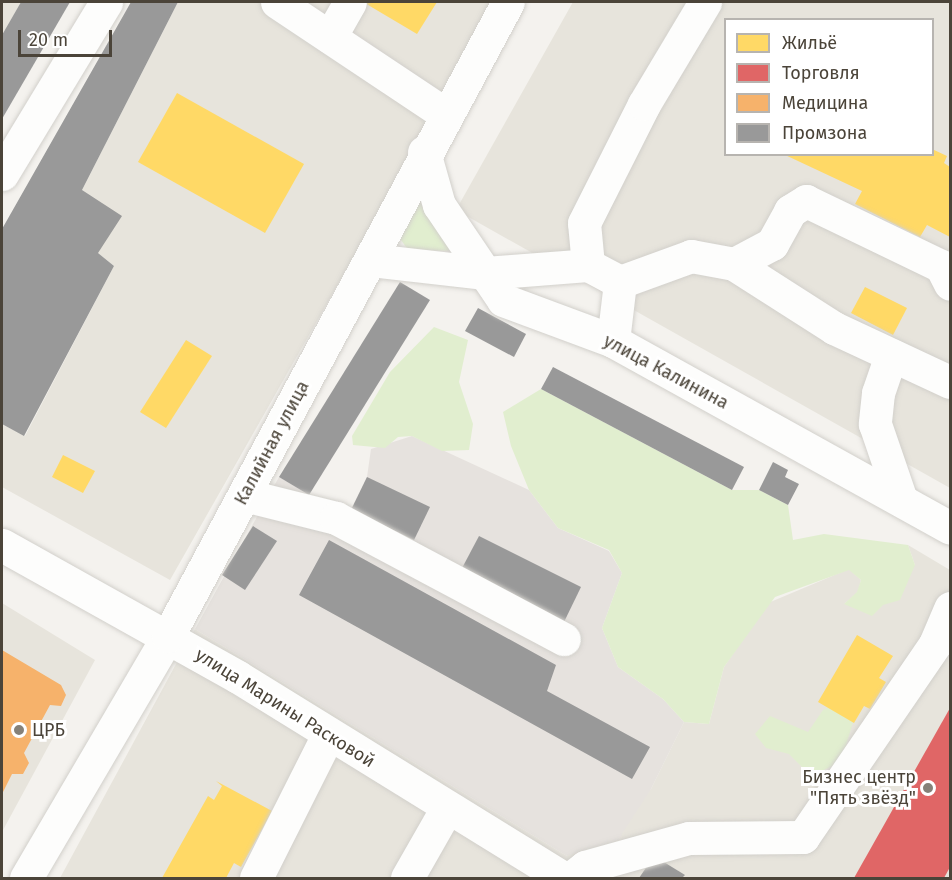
<!DOCTYPE html>
<html>
<head>
<meta charset="utf-8">
<style>
	body { margin:0 }
	#map { position:relative; width:952px; height:880px; overflow:hidden; background:#f4f2ee; font-family:"Fira Sans",sans-serif }
	div>[style] { position:absolute }
	.residential>* { inset:0; background:#e7e4dc }
	.industrial>* { inset:0; background:#e6e2de }
	.green>* { inset:0; background:#e1eecf }
	.homes>* { inset:0; background:#ffd966 }
	.shops>* { inset:0; background:#e06666 }
	.health>* { inset:0; background:#f6b26b }
	.industry>* { inset:0; background:#999 }
	.roads { filter:drop-shadow(0 0 2px #d2d0cb) drop-shadow(0 0 2px #d2d0cb) }
	.minor>* { height:33px; margin:-16.5px; padding:0 16.5px; transform-origin:16.5px; border-radius:16.5px; background:#fdfdfc }
	.dots>* { width:16px; height:16px; translate:-50% -50%; box-sizing:border-box; border:3px solid #fff; border-radius:50% }
	span { translate:-50% -50%; white-space:nowrap; text-align:center; line-height:1.15; -webkit-text-stroke:6px #fff; paint-order:stroke }
	.street-label { font-size:18px; color:#4b4439 }
	.poi-label { font-size:18px; color:#4b4439 }
	.left { translate:0 -50%; text-align:left }
	.right { translate:-100% -50%; text-align:right }
	.frame { position:absolute; inset:0; border:3px solid #4b4439; pointer-events:none }
	.legend { position:absolute; left:724px; top:18px; width:210px; height:138px; box-sizing:border-box; background:#fff; border:2px solid #b7b4b0; margin:0; padding:8px 10px; list-style:none; font-size:18px; color:#4b4439 }
	.legend li { display:flex; align-items:center; gap:12px; height:30px }
	.legend b { width:30px; border:2px solid #b7b4b0 }
	.scale { position:absolute; left:18px; top:30px; width:94px; height:27px; box-sizing:border-box; border:3px solid #4b4439; border-top:0; padding-left:8px; font-size:18px; line-height:21px; white-space:nowrap; color:#4b4439; -webkit-text-stroke:4px #fff; paint-order:stroke }
</style>
</head>
<body>
<div id="map">
	<div class="residential">
		<div style="clip-path:polygon(2px 2px,21px 2px,2px 35px)"></div>
		<div style="clip-path:polygon(178px 2px,498px 2px,170px 580px,2px 487px,2px 424px,25px 436px,114px 266px,98px 253px,82px 190px)"></div>
		<div style="clip-path:polygon(evenodd,573px 2px,950px 2px,950px 488px,456px 210px,573px 2px,726px 20px,932px 20px,932px 154px,726px 154px,726px 20px)"></div>
		<div style="clip-path:polygon(908px 545px,950px 570px,950px 878px,60px 878px,195px 629px,567px 856px,651px 789px,684px 722px,709px 724px,724px 667px,768px 603px,849px 569px,861px 580px,858px 592px,844px 604px,915px 565px)"></div>
		<div style="clip-path:polygon(2px 603px,95px 660px,2px 832px)"></div>
	</div>
	<div class="industrial">
		<div style="clip-path:polygon(412px 436px,529px 490px,558px 528px,609px 551px,622px 573px,602px 628px,618px 667px,663px 699px,684px 722px,651px 789px,618px 840px,567px 856px,195px 629px,279px 477px,309px 495px,351px 509px,367px 477px,371px 449px)"></div>
	</div>
	<div class="green">
		<div style="clip-path:polygon(424px 181px,459px 251px,408px 250px,399px 237px)"></div>
		<div style="clip-path:polygon(434px 327px,468px 340px,459px 382px,473px 424px,469px 450px,442px 451px,412px 436px,398px 437px,385px 448px,353px 445px,352px 436px,390px 372px)"></div>
		<div style="clip-path:polygon(541px 389px,732px 490px,759px 490px,788px 505px,793px 540px,824px 534px,908px 545px,915px 565px,900px 600px,883px 605px,872px 616px,844px 604px,857px 592px,861px 580px,849px 570px,775px 597px,724px 667px,709px 724px,684px 722px,663px 699px,618px 667px,602px 628px,622px 573px,609px 550px,558px 528px,529px 490px,511px 446px,503px 412px)"></div>
		<div style="clip-path:polygon(843px 701px,854px 719px,841px 762px,811px 776px,789px 754px,766px 748px,755px 734px,770px 716px,808px 732px,823px 710px)"></div>
	</div>
	<div class="homes">
		<div style="clip-path:polygon(363px 2px,437px 2px,417px 34px)"></div>
		<div style="clip-path:polygon(177px 93px,304px 164px,265px 233px,138px 162px)"></div>
		<div style="clip-path:polygon(932px 149px,947px 156px,944px 163px,950px 167px,950px 237px,927px 225px,920px 237px,855px 204px,862px 191px,783px 154px,932px 154px)"></div>
		<div style="clip-path:polygon(865px 287px,907px 308px,893px 335px,851px 313px)"></div>
		<div style="clip-path:polygon(186px 340px,212px 356px,166px 428px,140px 412px)"></div>
		<div style="clip-path:polygon(63px 455px,95px 471px,83px 493px,52px 477px)"></div>
		<div style="clip-path:polygon(857px 635px,893px 656px,879px 678px,886px 682px,870px 709px,864px 706px,854px 723px,818px 702px)"></div>
		<div style="clip-path:polygon(216px 781px,272px 811px,241px 867px,234px 863px,226px 878px,162px 878px,208px 796px,214px 800px,222px 786px)"></div>
	</div>
	<div class="shops">
		<div style="clip-path:polygon(950px 708px,950px 867px,944px 878px,854px 878px)"></div>
	</div>
	<div class="health">
		<div style="clip-path:polygon(2px 650px,61px 685px,66px 695px,61px 706px,50px 705px,24px 753px,29px 763px,23px 774px,12px 774px,2px 794px)"></div>
	</div>
	<div class="industry">
		<div style="clip-path:polygon(21px 2px,70px 2px,2px 119px,2px 35px)"></div>
		<div style="clip-path:polygon(131px 2px,178px 2px,82px 190px,122px 216px,98px 253px,114px 266px,24px 436px,2px 424px,2px 229px)"></div>
		<div style="clip-path:polygon(400px 282px,430px 300px,309px 495px,279px 477px)"></div>
		<div style="clip-path:polygon(478px 308px,526px 334px,514px 357px,465px 331px)"></div>
		<div style="clip-path:polygon(553px 367px,744px 467px,732px 490px,541px 389px)"></div>
		<div style="clip-path:polygon(773px 462px,788px 470px,785px 477px,799px 484px,788px 505px,759px 490px)"></div>
		<div style="clip-path:polygon(367px 477px,430px 507px,414px 540px,351px 510px)"></div>
		<div style="clip-path:polygon(253px 526px,277px 541px,245px 590px,222px 575px)"></div>
		<div style="clip-path:polygon(479px 536px,581px 587px,564px 622px,461px 570px)"></div>
		<div style="clip-path:polygon(329px 540px,556px 665px,547px 691px,650px 747px,632px 779px,299px 595px)"></div>
		<div style="clip-path:polygon(654px 856px,685px 875px,682px 878px,639px 878px)"></div>
	</div>
	<div class="roads">
		<div class="minor">
			<div style="left:277px;top:2px;width:202px;rotate:33.7deg"></div>
			<div style="left:330px;top:37px;width:40px;rotate:-60.3deg"></div>
			<div style="left:424px;top:152px;width:55px;rotate:74.2deg"></div>
			<div style="left:439px;top:205px;width:82px;rotate:55.9deg"></div>
			<div style="left:485px;top:273px;width:103px;rotate:-4.4deg"></div>
			<div style="left:588px;top:265px;width:36px;rotate:28deg"></div>
			<div style="left:620px;top:282px;width:76px;rotate:-20.1deg"></div>
			<div style="left:691px;top:256px;width:44px;rotate:10.5deg"></div>
			<div style="left:734px;top:264px;width:119px;rotate:32.6deg"></div>
			<div style="left:834px;top:328px;width:128px;rotate:25deg"></div>
			<div style="left:2px;top:174px;width:201px;rotate:-58.8deg"></div>
			<div style="left:371px;top:260px;width:115px;rotate:6.5deg"></div>
			<div style="left:485px;top:273px;width:32px;rotate:56deg"></div>
			<div style="left:503px;top:300px;width:117px;rotate:20.4deg"></div>
			<div style="left:613px;top:341px;width:385px;rotate:29deg"></div>
			<div style="left:734px;top:264px;width:43px;rotate:-27.8deg"></div>
			<div style="left:772px;top:244px;width:38px;rotate:-61deg"></div>
			<div style="left:790px;top:211px;width:19px;rotate:-32deg"></div>
			<div style="left:806px;top:201px;width:150px;rotate:25.7deg"></div>
			<div style="left:941px;top:266px;width:20px;rotate:63deg"></div>
			<div style="left:588px;top:265px;width:42px;rotate:-95.4deg"></div>
			<div style="left:584px;top:223px;width:133px;rotate:-63.2deg"></div>
			<div style="left:644px;top:104px;width:119px;rotate:-59.1deg"></div>
			<div style="left:613px;top:341px;width:59px;rotate:-83.2deg"></div>
			<div style="left:891px;top:355px;width:40px;rotate:108.9deg"></div>
			<div style="left:878px;top:393px;width:31px;rotate:96deg"></div>
			<div style="left:875px;top:424px;width:80px;rotate:71.1deg"></div>
			<div style="left:244px;top:495px;width:95px;rotate:14deg"></div>
			<div style="left:336px;top:518px;width:258px;rotate:28deg"></div>
			<div style="left:2px;top:545px;width:270px;rotate:29.2deg"></div>
			<div style="left:238px;top:677px;width:382px;rotate:31.7deg"></div>
			<div style="left:26px;top:878px;width:281px;rotate:-59.6deg"></div>
			<div style="left:168px;top:636px;width:719px;rotate:-61.8deg"></div>
			<div style="left:256px;top:878px;width:160px;rotate:-63.3deg"></div>
			<div style="left:407px;top:878px;width:81px;rotate:-60.3deg"></div>
			<div style="left:571px;top:878px;width:18px;rotate:-38deg"></div>
			<div style="left:585px;top:867px;width:108px;rotate:-15.6deg"></div>
			<div style="left:689px;top:838px;width:114px;rotate:-0.5deg"></div>
			<div style="left:803px;top:837px;width:234px;rotate:-55.6deg"></div>
			<div style="left:935px;top:644px;width:39px;rotate:-67deg"></div>
		</div>
	</div>
	<div class="dots">
		<div style="left:19px;top:730px;background:#868178"></div>
		<div style="left:928px;top:788px;background:#868178"></div>
	</div>
	<div class="street-label">
		<span style="left:666px;top:372px;rotate:28deg">улица Калинина</span>
		<span style="left:272px;top:443px;rotate:-62deg">Калийная улица</span>
		<span style="left:285px;top:708px;rotate:32deg">улица Марины Расковой</span>
	</div>
	<div class="poi-label">
		<span class="left" style="left:32px;top:730px">ЦРБ</span>
		<span class="right" style="left:916px;top:788px">Бизнес центр<br>"Пять звёзд"</span>
	</div>
	<div class="frame"></div>
	<ul class="legend">
	<li><b style="height:16px;background:#ffd966"></b>Жильё</li>
	<li><b style="height:16px;background:#e06666"></b>Торговля</li>
	<li><b style="height:16px;background:#f6b26b"></b>Медицина</li>
	<li><b style="height:16px;background:#999"></b>Промзона</li>
	</ul>
	<div class="scale">20 m</div>
</div>
</body>
</html>
